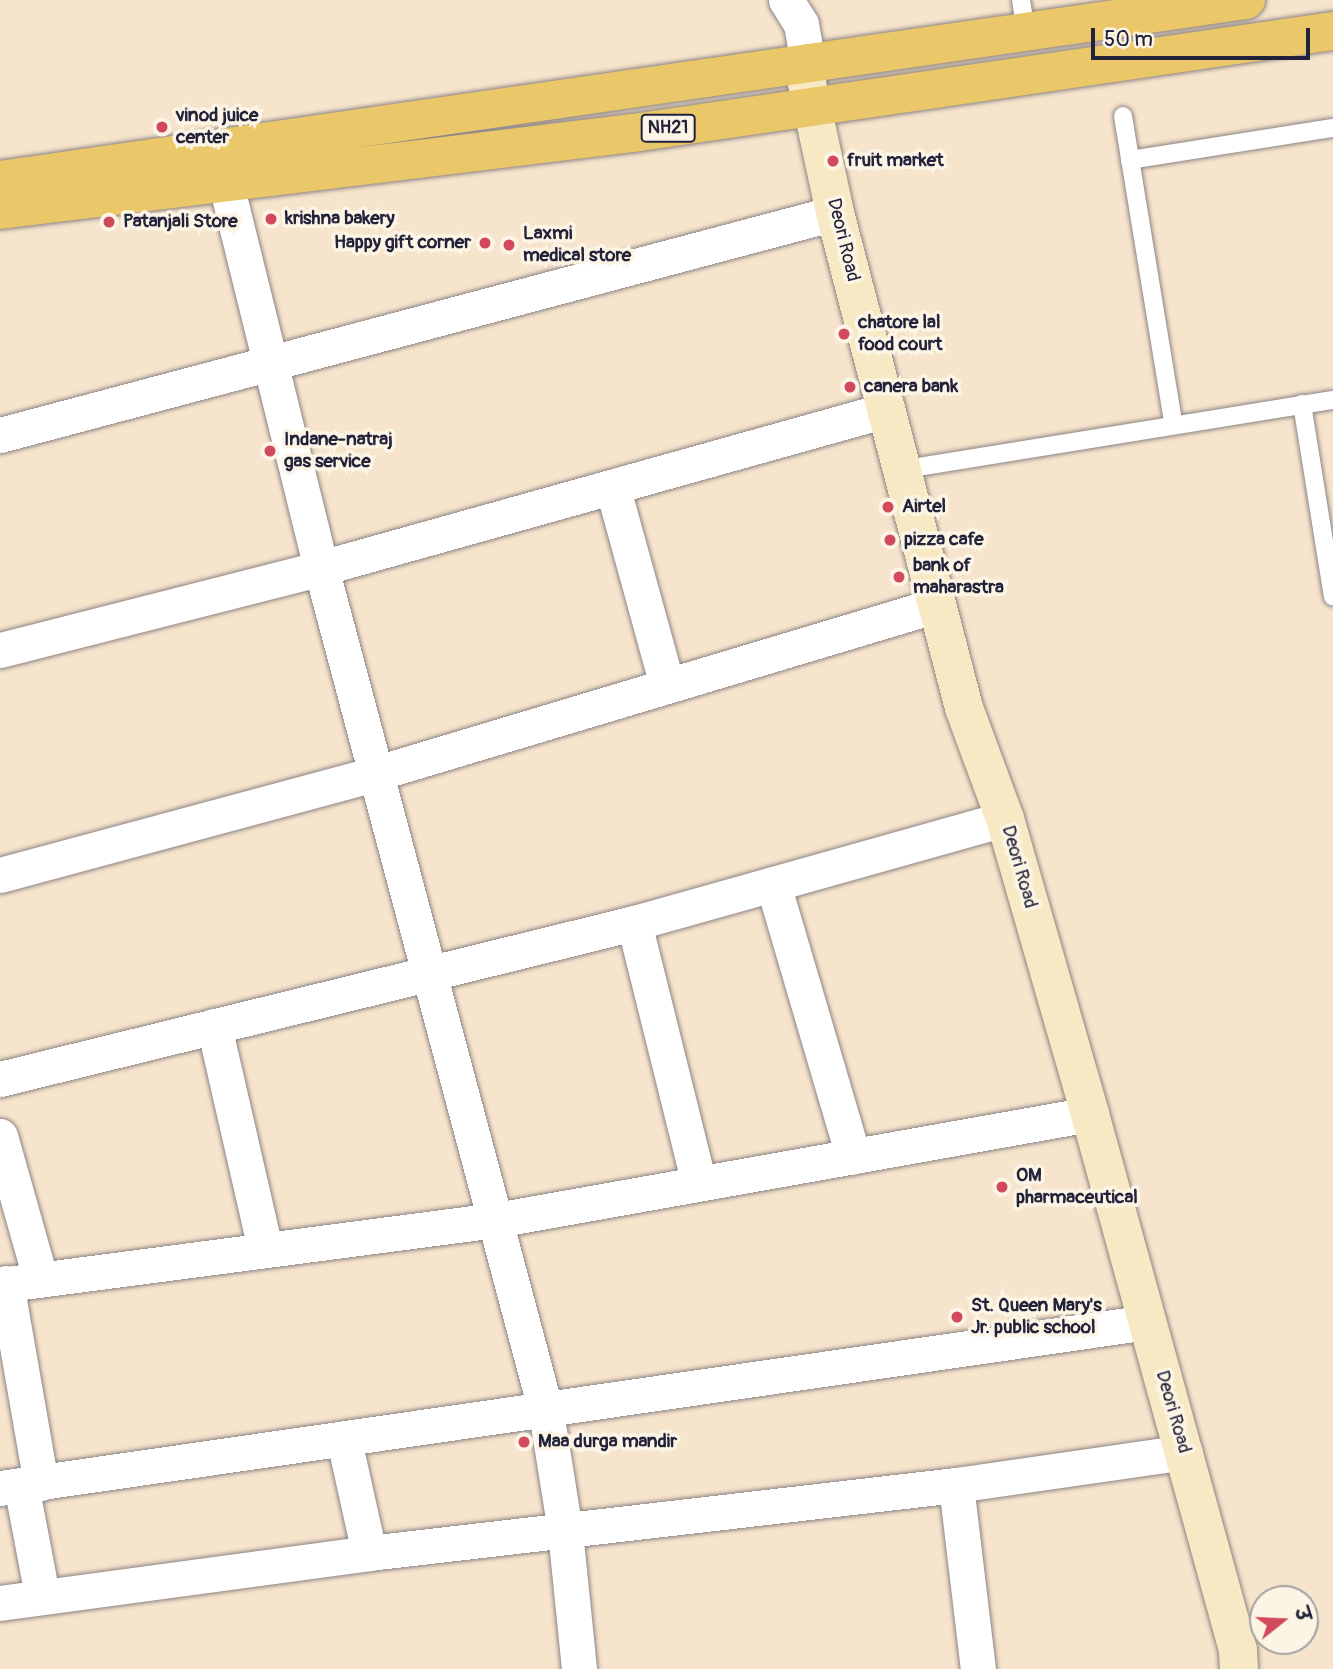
<!DOCTYPE html>
<html>
<head>
<meta charset="utf-8">
<style>
	body { margin:0 }
	#map { position:relative; width:1333px; height:1669px; overflow:hidden; background:#f7e4cc; font-family:Pangolin,"Playpen Sans Deva",sans-serif }
	div>[style] { position:absolute }
	.roads { filter:drop-shadow(0 0 2px #8c8384) drop-shadow(0 0 2px #8c8384) }
	.lane>* { height:18px; margin:-9px; padding:0 9px; transform-origin:9px; border-radius:9px; background:#fff }
	.street>* { height:35px; margin:-17.5px; padding:0 17.5px; transform-origin:17.5px; border-radius:17.5px; background:#fff }
	.secondary>* { height:38px; margin:-19px; padding:0 19px; transform-origin:19px; border-radius:19px; background:#f7e9c3 }
	.highway>* { height:38px; margin:-19px; padding:0 19px; transform-origin:19px; border-radius:19px; background:#eac769 }
	.dots>* { width:19px; height:19px; translate:-50% -50%; box-sizing:border-box; border:4px solid #fcf5e5; border-radius:50% }
	span { translate:-50% -50%; white-space:nowrap; text-align:center; line-height:1.15; -webkit-text-stroke:7px #fcf5e5; paint-order:stroke }
	.shield-label span { padding:2px 5px; background:#fcf5e5; border:2px solid; border-radius:5px; -webkit-text-stroke-width:0 }
	.shield-label { font-size:18px; color:#22223b; font-weight:700 }
	.poi-label { font-size:19px; color:#22223b; font-weight:700 }
	.left { translate:0 -50%; text-align:left }
	.right { translate:-100% -50%; text-align:right }
	.street-label { font-size:19px; color:#22223b }
	.north { position:absolute; left:1249px; top:1585px; width:70px; height:70px; box-sizing:border-box; background:#fcf5e5; border:2px solid #a5a1a1; border-radius:50%; rotate:72deg; font-size:19px; font-weight:700; line-height:28px; text-align:center; color:#22223b }
	.north::after { content:''; display:block; margin:auto; width:24px; height:32px; background:#d1495b; clip-path:polygon(50% 0,100% 100%,50% 72%,0 100%) }
	.scale { position:absolute; left:1091px; top:28px; width:219px; height:32px; box-sizing:border-box; border:4px solid #22223b; border-top:0; padding-left:9px; font-size:21px; line-height:24px; white-space:nowrap; color:#22223b; -webkit-text-stroke:5px #fcf5e5; paint-order:stroke }
</style>
</head>
<body>
<div id="map">
	<div class="roads">
		<div class="lane">
			<div style="left:1021px;top:0;width:32px;rotate:81deg"></div>
			<div style="left:1123px;top:116px;width:311px;rotate:80.7deg"></div>
			<div style="left:1130px;top:160px;width:206px;rotate:-9deg"></div>
			<div style="left:1302px;top:404px;width:195px;rotate:80.9deg"></div>
			<div style="left:900px;top:470px;width:439px;rotate:-9.2deg"></div>
		</div>
		<div class="street">
			<div style="left:786px;top:0;width:28px;rotate:58deg"></div>
			<div style="left:801px;top:24px;width:40px;rotate:80deg"></div>
			<div style="left:219px;top:156px;width:424px;rotate:76.1deg"></div>
			<div style="left:321px;top:568px;width:873px;rotate:75.07deg"></div>
			<div style="left:546px;top:1412px;width:121px;rotate:80.9deg"></div>
			<div style="left:565px;top:1531px;width:139px;rotate:84.2deg"></div>
			<div style="left:0;top:435px;width:864px;rotate:-14.89deg"></div>
			<div style="left:613px;top:489px;width:203px;rotate:74.6deg"></div>
			<div style="left:0;top:650px;width:331px;rotate:-14.3deg"></div>
			<div style="left:321px;top:568px;width:587px;rotate:-15.62deg"></div>
			<div style="left:0;top:875px;width:391px;rotate:-15.1deg"></div>
			<div style="left:377px;top:773px;width:585px;rotate:-16.7deg"></div>
			<div style="left:773px;top:884px;width:284px;rotate:73.6deg"></div>
			<div style="left:634px;top:923px;width:268px;rotate:76deg"></div>
			<div style="left:214px;top:1026px;width:229px;rotate:77.1deg"></div>
			<div style="left:0;top:1079px;width:653px;rotate:-13.82deg"></div>
			<div style="left:634px;top:923px;width:385px;rotate:-15.7deg"></div>
			<div style="left:0;top:1136px;width:147px;rotate:74.2deg"></div>
			<div style="left:6px;top:1283px;width:203px;rotate:80.1deg"></div>
			<div style="left:0;top:1285px;width:500px;rotate:-7.47deg"></div>
			<div style="left:496px;top:1220px;width:603px;rotate:-10.12deg"></div>
			<div style="left:344px;top:1440px;width:116px;rotate:77.5deg"></div>
			<div style="left:21px;top:1485px;width:112px;rotate:79.2deg"></div>
			<div style="left:956px;top:1485px;width:185px;rotate:83.2deg"></div>
			<div style="left:0;top:1488px;width:1160px;rotate:-8.23deg"></div>
			<div style="left:0;top:1603px;width:372px;rotate:-7.7deg"></div>
			<div style="left:369px;top:1553px;width:591px;rotate:-6.61deg"></div>
			<div style="left:956px;top:1485px;width:231px;rotate:-8.2deg"></div>
		</div>
		<div class="secondary">
			<div style="left:808px;top:63px;width:20px;rotate:93deg"></div>
			<div style="left:807px;top:83px;width:133px;rotate:77.8deg"></div>
			<div style="left:835px;top:213px;width:512px;rotate:75.39deg"></div>
			<div style="left:964px;top:708px;width:118px;rotate:69.7deg"></div>
			<div style="left:1005px;top:819px;width:307px;rotate:73.9deg"></div>
			<div style="left:1090px;top:1114px;width:556px;rotate:74.56deg"></div>
			<div style="left:1238px;top:1650px;width:19px;rotate:87deg"></div>
		</div>
		<div class="highway">
			<div style="left:0;top:180px;width:1259px;rotate:-8.22deg"></div>
			<div style="left:0;top:210px;width:638px;rotate:-6.94deg"></div>
			<div style="left:633px;top:133px;width:707px;rotate:-8.29deg"></div>
		</div>
	</div>
	<div class="dots">
		<div style="left:162px;top:127px;background:#d1495b"></div>
		<div style="left:833px;top:161px;background:#d1495b"></div>
		<div style="left:271px;top:219px;background:#d1495b"></div>
		<div style="left:109px;top:222px;background:#d1495b"></div>
		<div style="left:485px;top:243px;background:#d1495b"></div>
		<div style="left:509px;top:245px;background:#d1495b"></div>
		<div style="left:844px;top:334px;background:#d1495b"></div>
		<div style="left:850px;top:387px;background:#d1495b"></div>
		<div style="left:270px;top:451px;background:#d1495b"></div>
		<div style="left:888px;top:507px;background:#d1495b"></div>
		<div style="left:890px;top:540px;background:#d1495b"></div>
		<div style="left:899px;top:577px;background:#d1495b"></div>
		<div style="left:1002px;top:1187px;background:#d1495b"></div>
		<div style="left:957px;top:1317px;background:#d1495b"></div>
		<div style="left:524px;top:1442px;background:#d1495b"></div>
	</div>
	<div class="shield-label">
		<span style="left:668px;top:128px">NH21</span>
	</div>
	<div class="poi-label">
		<span class="left" style="left:176px;top:127px">vinod juice<br>center</span>
		<span class="left" style="left:847px;top:161px">fruit market</span>
		<span class="left" style="left:285px;top:219px">krishna bakery</span>
		<span class="left" style="left:123px;top:222px">Patanjali Store</span>
		<span class="left" style="left:523px;top:245px">Laxmi<br>medical store</span>
		<span class="right" style="left:471px;top:243px">Happy gift corner</span>
		<span class="left" style="left:858px;top:334px">chatore lal<br>food court</span>
		<span class="left" style="left:864px;top:387px">canera bank</span>
		<span class="left" style="left:284px;top:451px">Indane-natraj<br>gas service</span>
		<span class="left" style="left:902px;top:507px">Airtel</span>
		<span class="left" style="left:904px;top:540px">pizza cafe</span>
		<span class="left" style="left:913px;top:577px">bank of<br>maharastra</span>
		<span class="left" style="left:1016px;top:1187px">OM<br>pharmaceutical</span>
		<span class="left" style="left:971px;top:1317px">St. Queen Mary's<br>Jr. public school</span>
		<span class="left" style="left:538px;top:1442px">Maa durga mandir</span>
	</div>
	<div class="street-label">
		<span style="left:843px;top:240px;rotate:76deg">Deori Road</span>
		<span style="left:1019px;top:867px;rotate:74deg">Deori Road</span>
		<span style="left:1173px;top:1412px;rotate:74deg">Deori Road</span>
	</div>
	<div class="north">उ</div>
	<div class="scale">50 m</div>
</div>
</body>
</html>
